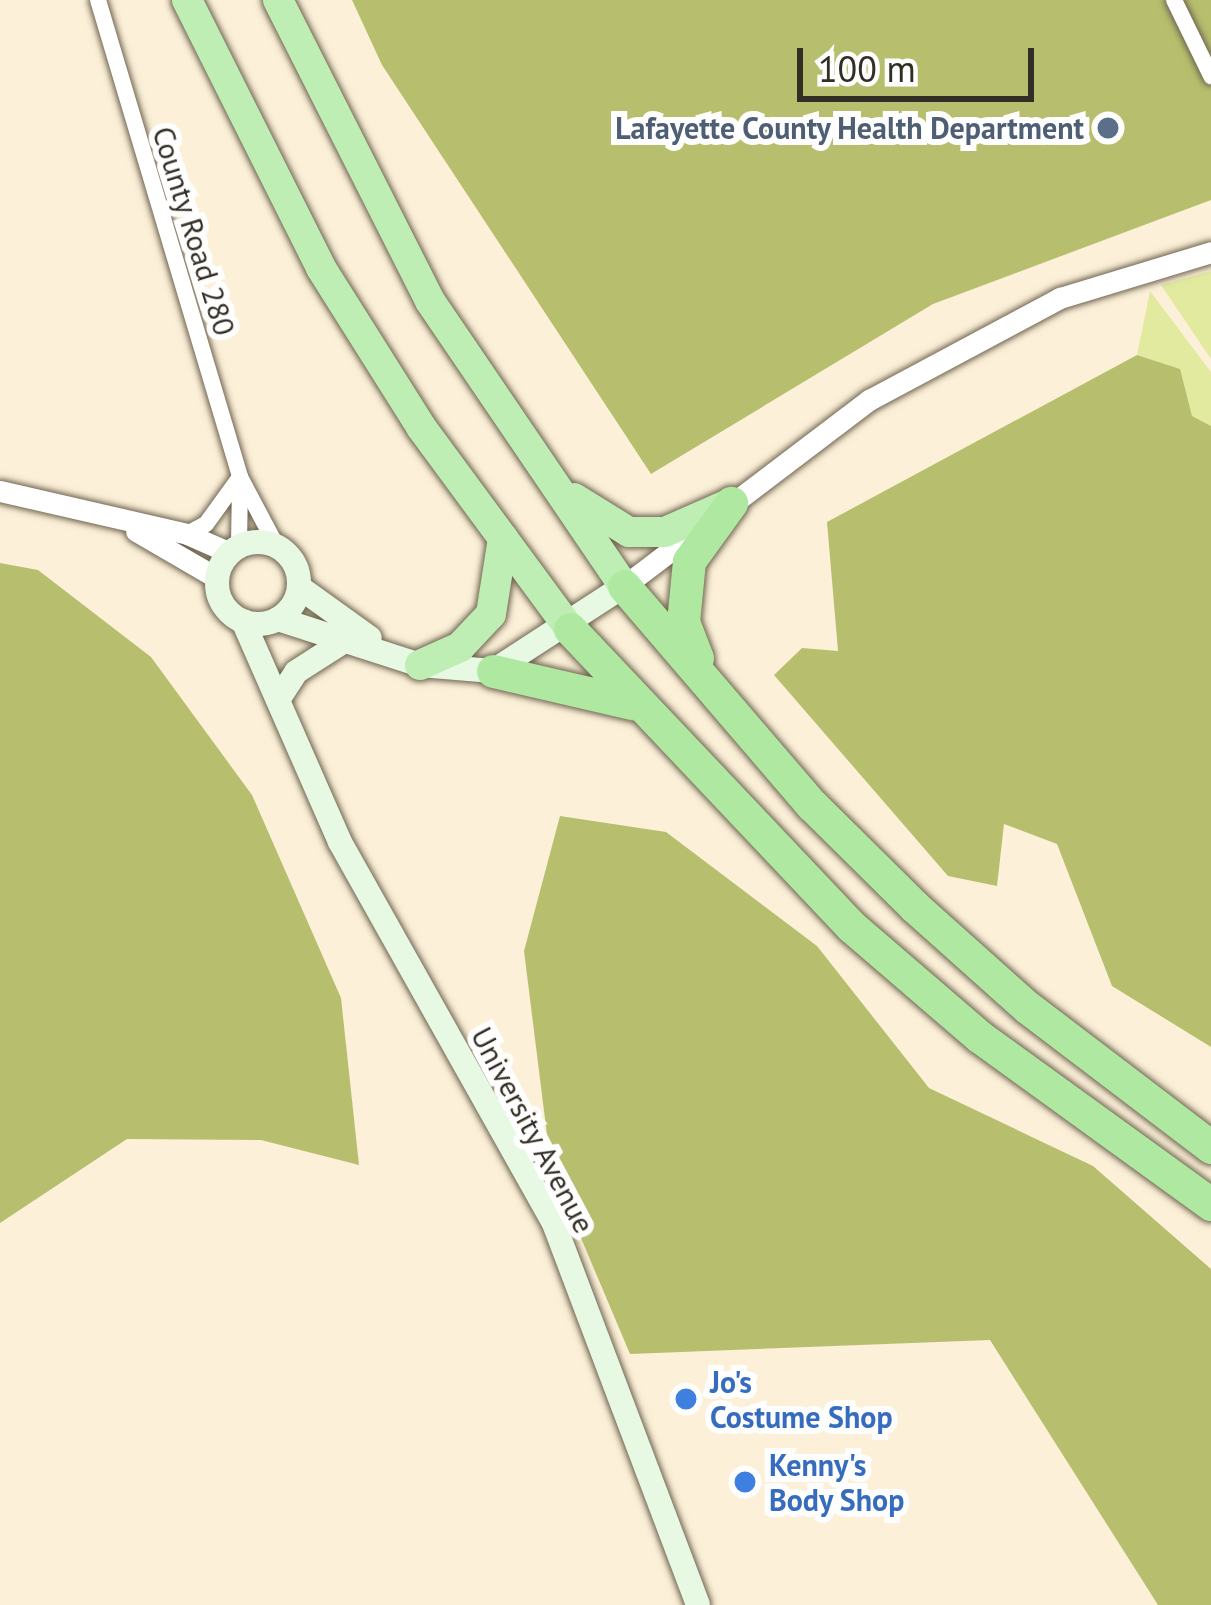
<!DOCTYPE html>
<html>
<head>
<meta charset="utf-8">
<style>
	body { margin:0 }
	#map { position:relative; width:1211px; height:1605px; overflow:hidden; background:#fcf0d8; font-family:"PT Sans",sans-serif }
	div>[style] { position:absolute }
	.green>* { inset:0; background:#e2ea9f }
	.forest>* { inset:0; background:#b7bf6e }
	.roads { filter:drop-shadow(0 0 3px #706551) drop-shadow(0 0 3px #706551) }
	.minor>* { height:16px; margin:-8px; padding:0 8px; transform-origin:8px; border-radius:8px; background:#fff }
	.tertiary>* { height:21px; margin:-10.5px; padding:0 10.5px; transform-origin:10.5px; border-radius:10.5px; background:#fff }
	.secondary>* { height:24px; margin:-12px; padding:0 12px; transform-origin:12px; border-radius:12px; background:#e7f8e3 }
	.secondary>.ring { margin:-12px; padding:0; box-sizing:content-box; background:none; border:24px solid #e7f8e3; border-radius:50% }
	.trunk>* { height:30px; margin:-15px; padding:0 15px; transform-origin:15px; border-radius:15px; background:#bfeeb4 }
	.motorway>* { height:33px; margin:-16.5px; padding:0 16.5px; transform-origin:16.5px; border-radius:16.5px; background:#afe9a1 }
	.dots>* { width:33px; height:33px; translate:-50% -50%; box-sizing:border-box; border:6px solid #fefefe; border-radius:50% }
	span { translate:-50% -50%; white-space:nowrap; text-align:center; line-height:1.15; -webkit-text-stroke:12px #fefefe; paint-order:stroke }
	.service-label { font-size:30px; color:#4e5e75; font-weight:700 }
	.right { translate:-100% -50%; text-align:right }
	.street-label { font-size:30px; color:#332e25 }
	.shop-label { font-size:30px; color:#366cbe; font-weight:700 }
	.left { translate:0 -50%; text-align:left }
	.scale { position:absolute; left:797px; top:48px; width:237px; height:54px; box-sizing:border-box; border:6px solid #332e25; border-top:0; padding-left:15px; font-size:36px; line-height:42px; white-space:nowrap; color:#332e25; -webkit-text-stroke:9px #fefefe; paint-order:stroke }
</style>
</head>
<body>
<div id="map">
	<div class="green">
		<div style="clip-path:polygon(1211px 271px,1211px 359px,1161px 285px)"></div>
		<div style="clip-path:polygon(1150px 291px,1211px 372px,1211px 426px,1192px 416px,1179px 369px,1137px 355px)"></div>
	</div>
	<div class="forest">
		<div style="clip-path:polygon(352px 0,1211px 0,1211px 200px,933px 304px,651px 474px,382px 65px)"></div>
		<div style="clip-path:polygon(1137px 355px,1180px 369px,1192px 416px,1211px 426px,1211px 1047px,1112px 986px,1057px 844px,1004px 824px,997px 886px,948px 876px,774px 675px,802px 648px,838px 651px,827px 522px)"></div>
		<div style="clip-path:polygon(0 563px,38px 570px,151px 657px,252px 795px,341px 998px,359px 1165px,261px 1140px,127px 1139px,0 1223px)"></div>
		<div style="clip-path:polygon(560px 816px,666px 832px,817px 946px,929px 1088px,1093px 1166px,1211px 1269px,1211px 1605px,1158px 1605px,990px 1340px,630px 1354px,551px 1167px,524px 951px)"></div>
	</div>
	<div class="roads">
		<div class="minor">
			<div style="left:98px;top:0;width:498px;rotate:73.4deg"></div>
			<div style="left:240px;top:477px;width:77px;rotate:62.1deg"></div>
			<div style="left:1174px;top:0;width:85px;rotate:64deg"></div>
			<div style="left:187px;top:534px;width:21px;rotate:-28deg"></div>
			<div style="left:206px;top:524px;width:58px;rotate:-54.1deg"></div>
			<div style="left:239px;top:546px;width:62px;rotate:-89.1deg"></div>
		</div>
		<div class="tertiary">
			<div style="left:0;top:491px;width:192px;rotate:12.9deg"></div>
			<div style="left:187px;top:534px;width:47px;rotate:23.8deg"></div>
			<div style="left:136px;top:531px;width:94px;rotate:30.1deg"></div>
			<div style="left:624px;top:586px;width:308px;rotate:-37.2deg"></div>
			<div style="left:869px;top:400px;width:217px;rotate:-28.1deg"></div>
			<div style="left:1060px;top:298px;width:158px;rotate:-16.9deg"></div>
		</div>
		<div class="secondary">
			<div class="ring" style="left:217px;top:542px;width:58px;height:58px"></div>
			<div style="left:299px;top:587px;width:87px;rotate:35.7deg"></div>
			<div style="left:278px;top:619px;width:149px;rotate:17.9deg"></div>
			<div style="left:420px;top:665px;width:73px;rotate:4.7deg"></div>
			<div style="left:493px;top:671px;width:156px;rotate:-33deg"></div>
			<div style="left:243px;top:621px;width:241px;rotate:66.3deg"></div>
			<div style="left:340px;top:842px;width:435px;rotate:60.7deg"></div>
			<div style="left:553px;top:1221px;width:410px;rotate:69.3deg"></div>
			<div style="left:278px;top:700px;width:33px;rotate:-57deg"></div>
			<div style="left:296px;top:672px;width:59px;rotate:-32.6deg"></div>
		</div>
		<div class="trunk">
			<div style="left:187px;top:0;width:300px;rotate:63.4deg"></div>
			<div style="left:321px;top:268px;width:188px;rotate:57.8deg"></div>
			<div style="left:421px;top:427px;width:251px;rotate:53.6deg"></div>
			<div style="left:278px;top:0;width:337px;rotate:63.2deg"></div>
			<div style="left:430px;top:301px;width:345px;rotate:55.8deg"></div>
			<div style="left:574px;top:498px;width:65px;rotate:31.7deg"></div>
			<div style="left:629px;top:532px;width:36px"></div>
			<div style="left:665px;top:532px;width:72px;rotate:-23.7deg"></div>
			<div style="left:420px;top:665px;width:44px;rotate:-24.2deg"></div>
			<div style="left:460px;top:647px;width:45px;rotate:-46.8deg"></div>
			<div style="left:491px;top:614px;width:77px;rotate:-81deg"></div>
		</div>
		<div class="motorway">
			<div style="left:624px;top:586px;width:289px;rotate:49.4deg"></div>
			<div style="left:812px;top:805px;width:145px;rotate:44.7deg"></div>
			<div style="left:915px;top:907px;width:150px;rotate:41.8deg"></div>
			<div style="left:1027px;top:1007px;width:231px;rotate:37.3deg"></div>
			<div style="left:570px;top:629px;width:410px;rotate:46.6deg"></div>
			<div style="left:852px;top:927px;width:169px;rotate:40.7deg"></div>
			<div style="left:980px;top:1037px;width:285px;rotate:35.9deg"></div>
			<div style="left:697px;top:658px;width:39px;rotate:-111deg"></div>
			<div style="left:683px;top:622px;width:61px;rotate:-84.4deg"></div>
			<div style="left:689px;top:561px;width:72px;rotate:-54.1deg"></div>
			<div style="left:493px;top:671px;width:143px;rotate:13deg"></div>
		</div>
	</div>
	<div class="dots">
		<div style="left:1108px;top:128px;background:#5c6f8a"></div>
		<div style="left:686px;top:1399px;background:#3f7fe0"></div>
		<div style="left:745px;top:1482px;background:#3f7fe0"></div>
	</div>
	<div class="service-label">
		<span class="right" style="left:1084px;top:128px">Lafayette County Health Department</span>
	</div>
	<div class="street-label">
		<span style="left:194px;top:231px;rotate:73deg">County Road 280</span>
		<span style="left:533px;top:1130px;rotate:62deg">University Avenue</span>
	</div>
	<div class="shop-label">
		<span class="left" style="left:710px;top:1399px">Jo's<br>Costume Shop</span>
		<span class="left" style="left:769px;top:1482px">Kenny's<br>Body Shop</span>
	</div>
	<div class="scale">100 m</div>
</div>
</body>
</html>
